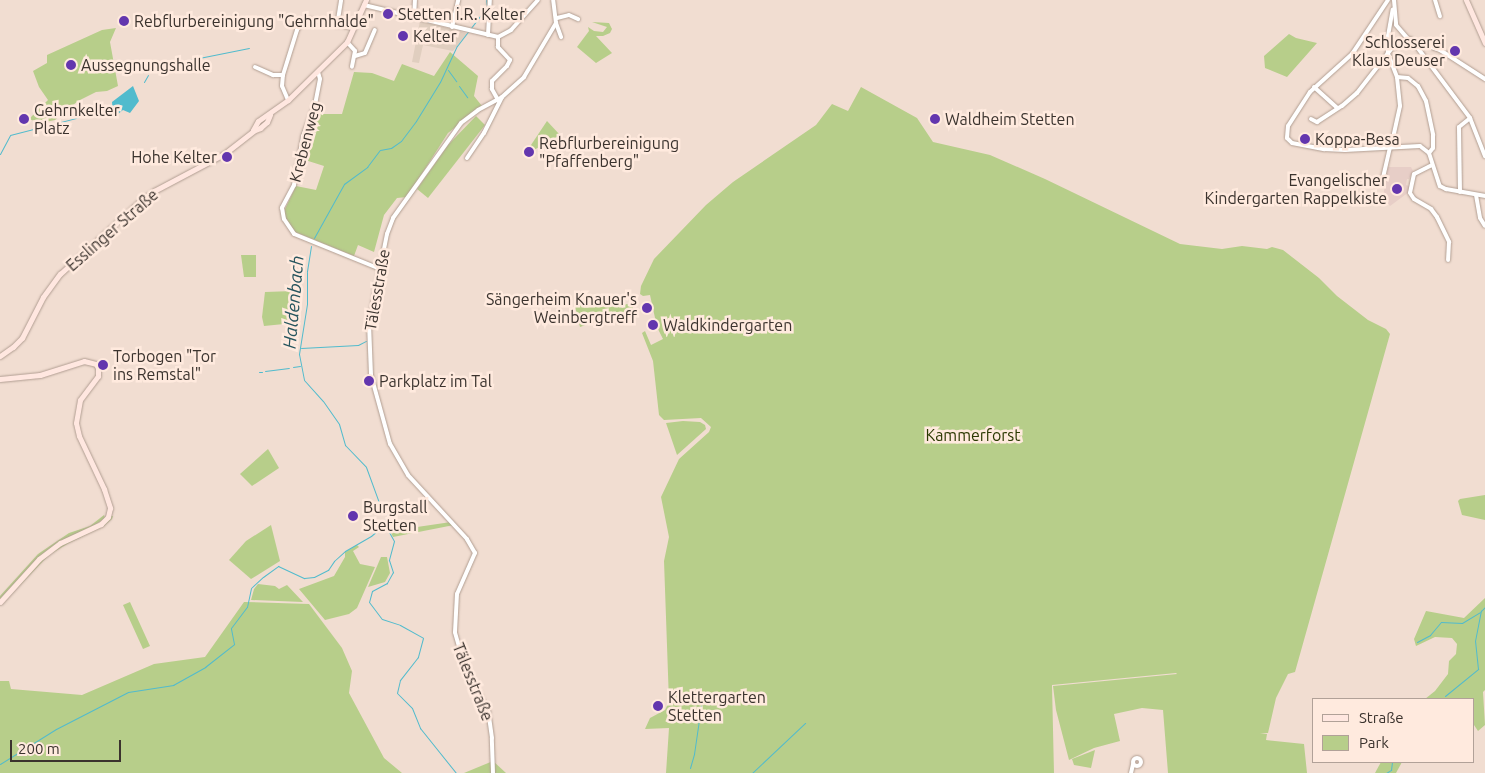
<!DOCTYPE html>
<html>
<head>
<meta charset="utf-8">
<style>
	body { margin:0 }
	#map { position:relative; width:1485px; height:773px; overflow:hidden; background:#f1ddd1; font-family:Ubuntu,sans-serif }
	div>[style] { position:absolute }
	.commercial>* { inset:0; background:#e0cebf }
	.education>* { inset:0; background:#e7cec7 }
	.green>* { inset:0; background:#b7ce8a }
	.water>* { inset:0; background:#51bbcd }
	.stream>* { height:1px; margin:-0.5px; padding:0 0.5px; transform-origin:0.5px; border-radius:0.5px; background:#51bbcd }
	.roads { filter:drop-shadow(0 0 1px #b19e92) drop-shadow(0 0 1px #b19e92) }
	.street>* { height:4px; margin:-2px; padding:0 2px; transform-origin:2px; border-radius:2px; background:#fff }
	.street>.ring { margin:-2px; padding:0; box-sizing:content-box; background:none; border:4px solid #fff; border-radius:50% }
	.secondary>* { height:5px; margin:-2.5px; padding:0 2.5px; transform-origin:2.5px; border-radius:2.5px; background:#ffe7e0 }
	.dots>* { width:14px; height:14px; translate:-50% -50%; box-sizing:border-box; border:2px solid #ffeade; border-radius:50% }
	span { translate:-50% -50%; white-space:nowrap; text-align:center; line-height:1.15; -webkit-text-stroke:5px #ffeade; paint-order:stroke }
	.poi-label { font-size:16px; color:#3b332e }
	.left { translate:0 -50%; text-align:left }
	.right { translate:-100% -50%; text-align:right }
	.street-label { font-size:16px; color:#3b332e }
	.park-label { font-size:16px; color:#2b3902 }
	.water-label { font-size:18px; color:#27555e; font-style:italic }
	.legend { position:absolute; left:1312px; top:698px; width:162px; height:65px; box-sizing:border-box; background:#ffeade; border:1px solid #b1a198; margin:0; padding:6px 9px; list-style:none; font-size:15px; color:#3b332e }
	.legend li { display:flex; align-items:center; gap:10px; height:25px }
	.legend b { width:25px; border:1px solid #b1a198 }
	.scale { position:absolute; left:10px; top:740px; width:111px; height:22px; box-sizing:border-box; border:2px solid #3b332e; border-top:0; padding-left:6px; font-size:15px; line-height:18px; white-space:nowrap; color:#3b332e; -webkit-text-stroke:4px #ffeade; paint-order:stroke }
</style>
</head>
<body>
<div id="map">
	<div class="commercial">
		<div style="clip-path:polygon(420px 21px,459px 31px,467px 34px,453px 51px,423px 45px,419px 63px,412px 62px)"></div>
	</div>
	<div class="education">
		<div style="clip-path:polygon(1388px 167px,1411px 167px,1413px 171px,1409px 179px,1407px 179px,1406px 185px,1409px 186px,1409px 192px,1390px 206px,1383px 197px)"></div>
	</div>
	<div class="green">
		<div style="clip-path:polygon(592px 22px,609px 23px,612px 29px,610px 33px,603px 36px,596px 36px,612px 53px,596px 63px,577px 47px,589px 31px,588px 27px,594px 31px,603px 32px,607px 27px)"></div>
		<div style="clip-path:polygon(116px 28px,110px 42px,118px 86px,107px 91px,96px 92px,78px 101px,55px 120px,40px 123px,29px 119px,48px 100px,39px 87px,33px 71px,47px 63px,47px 55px,102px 30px)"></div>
		<div style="clip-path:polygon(1289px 34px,1296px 38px,1317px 43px,1287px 77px,1265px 68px,1264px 56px)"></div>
		<div style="clip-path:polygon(450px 52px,478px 76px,474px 96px,482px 106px,448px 133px,407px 197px,397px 198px,384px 215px,374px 252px,358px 245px,354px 256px,295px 232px,285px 218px,285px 209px,296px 186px,316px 190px,324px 166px,302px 159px,307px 133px,314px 114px,342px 114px,354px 72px,372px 73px,394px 81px,402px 64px,434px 76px)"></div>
		<div style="clip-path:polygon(861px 87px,917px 118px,933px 142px,990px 155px,1045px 179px,1180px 244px,1222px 249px,1242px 246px,1267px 249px,1272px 247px,1283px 250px,1319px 278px,1337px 296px,1368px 320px,1386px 329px,1390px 334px,1295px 672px,1288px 674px,1276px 698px,1268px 733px,1260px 733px,1267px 734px,1266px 740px,1304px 744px,1307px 773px,1168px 773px,1163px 710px,1142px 708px,1114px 714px,1120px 741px,1094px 748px,1069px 760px,1056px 710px,1053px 686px,1177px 674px,1176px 673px,1052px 685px,1054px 773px,666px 773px,669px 728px,645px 729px,650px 718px,665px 710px,669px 702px,664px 561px,669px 537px,661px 497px,679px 459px,709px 432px,711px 427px,701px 418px,664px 420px,659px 415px,653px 361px,642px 333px,645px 331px,651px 345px,663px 339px,657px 327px,650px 295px,643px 296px,640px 294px,641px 286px,654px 259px,706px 205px,733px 182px,816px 125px,832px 104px,848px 111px)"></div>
		<div style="clip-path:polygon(476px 116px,485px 125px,428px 198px,417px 189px,448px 145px)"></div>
		<div style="clip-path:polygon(547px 121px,560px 135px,527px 154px,527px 151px)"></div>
		<div style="clip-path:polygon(241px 255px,256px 255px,256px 277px,244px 277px)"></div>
		<div style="clip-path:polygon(294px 291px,294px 323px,264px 326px,262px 317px,265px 292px)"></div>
		<div style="clip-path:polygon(574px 303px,604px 306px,604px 303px,611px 303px,623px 308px,626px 304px,633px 306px,633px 309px,580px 327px)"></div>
		<div style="clip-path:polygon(683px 421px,700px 422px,705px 425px,706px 429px,677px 455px,666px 423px)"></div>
		<div style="clip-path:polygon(268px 449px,279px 468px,252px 486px,240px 474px)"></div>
		<div style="clip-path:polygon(1485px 495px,1485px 520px,1462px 515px,1458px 501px,1460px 499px)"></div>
		<div style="clip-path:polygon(104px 515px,105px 518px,101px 521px,38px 558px,0 599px,0 596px,38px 554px,69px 533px,90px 526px)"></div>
		<div style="clip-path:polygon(111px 516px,113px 516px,112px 519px,104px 526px,69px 543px,49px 555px,0 606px,40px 560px,59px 546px,103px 525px)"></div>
		<div style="clip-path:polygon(451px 522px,454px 525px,393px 537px,390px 531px)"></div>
		<div style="clip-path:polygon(271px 525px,280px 561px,251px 579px,229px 560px,246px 541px)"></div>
		<div style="clip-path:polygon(357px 545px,359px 547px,353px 551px,360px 564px,375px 567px,357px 608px,349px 614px,325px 620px,299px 589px,334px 576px,345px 557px,345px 552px)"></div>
		<div style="clip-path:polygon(381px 557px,387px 557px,390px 573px,385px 582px,368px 587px)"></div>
		<div style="clip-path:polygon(258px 584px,275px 586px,279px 589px,287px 585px,303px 602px,251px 600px,254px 589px)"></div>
		<div style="clip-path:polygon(1485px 598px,1485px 690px,1483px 692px,1485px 725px,1478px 731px,1474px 725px,1474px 699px,1425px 699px,1435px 691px,1448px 674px,1449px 661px,1456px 654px,1457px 644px,1452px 638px,1435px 637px,1416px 646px,1414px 639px,1426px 611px,1464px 618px)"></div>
		<div style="clip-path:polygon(130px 602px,150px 646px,143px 649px,123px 605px)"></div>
		<div style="clip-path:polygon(244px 602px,309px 604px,342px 648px,352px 671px,349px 693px,384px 758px,402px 773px,0 773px,0 681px,9px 681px,11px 689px,82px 695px,154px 664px,205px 657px)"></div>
		<div style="clip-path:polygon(1095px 750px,1091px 768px,1074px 765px,1072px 759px)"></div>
		<div style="clip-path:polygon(493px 761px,506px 773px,464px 773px)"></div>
		<div style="clip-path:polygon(1381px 762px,1402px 762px,1396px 773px,1375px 773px)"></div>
	</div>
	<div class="water">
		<div style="clip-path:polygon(133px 86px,139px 101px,130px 113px,123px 110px,118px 114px,113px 113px,112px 102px)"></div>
	</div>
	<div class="stream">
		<div style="left:448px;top:70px;width:14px;rotate:54deg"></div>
		<div style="left:153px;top:72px;width:43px;rotate:-17.6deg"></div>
		<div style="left:194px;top:59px;width:56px;rotate:-11.3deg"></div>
		<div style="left:144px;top:82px;width:8px;rotate:-60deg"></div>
		<div style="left:459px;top:86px;width:14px;rotate:54deg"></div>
		<div style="left:0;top:154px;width:21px;rotate:-62deg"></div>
		<div style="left:10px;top:135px;width:104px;rotate:-14.4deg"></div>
		<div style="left:314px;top:238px;width:62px;rotate:-60.9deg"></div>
		<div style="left:344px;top:184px;width:29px;rotate:-36deg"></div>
		<div style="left:367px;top:167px;width:21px;rotate:-53deg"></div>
		<div style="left:380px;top:150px;width:11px;rotate:-10deg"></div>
		<div style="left:391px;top:148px;width:12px;rotate:-35deg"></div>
		<div style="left:401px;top:141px;width:25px;rotate:-53deg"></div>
		<div style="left:416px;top:121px;width:46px;rotate:-58.4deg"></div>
		<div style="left:440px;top:82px;width:40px;rotate:-65deg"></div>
		<div style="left:457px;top:46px;width:49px;rotate:-52.4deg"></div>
		<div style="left:487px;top:7px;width:7px;rotate:-98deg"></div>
		<div style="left:311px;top:246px;width:26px;rotate:99deg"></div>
		<div style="left:307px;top:272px;width:32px;rotate:90deg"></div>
		<div style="left:307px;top:304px;width:51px;rotate:99.1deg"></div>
		<div style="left:299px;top:354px;width:26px;rotate:79deg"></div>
		<div style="left:304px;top:380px;width:28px;rotate:48deg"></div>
		<div style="left:323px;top:401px;width:28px;rotate:55deg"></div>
		<div style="left:339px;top:424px;width:22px;rotate:74deg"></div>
		<div style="left:345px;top:445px;width:30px;rotate:46deg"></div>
		<div style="left:366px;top:467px;width:44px;rotate:69.9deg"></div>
		<div style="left:381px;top:508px;width:9px;rotate:49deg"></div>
		<div style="left:387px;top:515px;width:17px;rotate:83deg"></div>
		<div style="left:389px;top:532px;width:10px;rotate:61deg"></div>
		<div style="left:394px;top:541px;width:20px;rotate:105deg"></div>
		<div style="left:389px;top:560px;width:13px;rotate:72deg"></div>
		<div style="left:393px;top:572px;width:13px;rotate:119deg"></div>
		<div style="left:387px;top:583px;width:17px;rotate:152deg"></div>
		<div style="left:372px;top:591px;width:11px;rotate:105deg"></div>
		<div style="left:369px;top:602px;width:21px;rotate:53deg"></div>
		<div style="left:382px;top:619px;width:19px;rotate:18deg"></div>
		<div style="left:400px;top:625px;width:26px;rotate:29deg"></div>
		<div style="left:423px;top:638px;width:20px;rotate:105deg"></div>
		<div style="left:418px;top:657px;width:29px;rotate:128deg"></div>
		<div style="left:400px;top:680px;width:13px;rotate:103deg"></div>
		<div style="left:397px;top:693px;width:21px;rotate:45deg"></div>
		<div style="left:412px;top:708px;width:22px;rotate:68deg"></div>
		<div style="left:420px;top:728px;width:58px;rotate:51.3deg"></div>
		<div style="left:301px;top:348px;width:57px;rotate:-3deg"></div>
		<div style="left:358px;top:345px;width:9px;rotate:-27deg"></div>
		<div style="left:293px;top:367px;width:7px;rotate:-8deg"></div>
		<div style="left:265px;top:371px;width:24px;rotate:-7deg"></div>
		<div style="left:259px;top:372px;width:3px"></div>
		<div style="left:1417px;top:642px;width:15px;rotate:-28deg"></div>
		<div style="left:1430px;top:635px;width:17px;rotate:-50deg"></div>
		<div style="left:1441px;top:622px;width:21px;rotate:3deg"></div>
		<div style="left:1462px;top:623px;width:21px;rotate:-31deg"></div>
		<div style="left:1445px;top:696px;width:43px;rotate:-39.3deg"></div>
		<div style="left:1478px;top:669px;width:28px;rotate:-96deg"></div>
		<div style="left:1475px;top:641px;width:31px;rotate:-79deg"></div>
		<div style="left:1481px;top:611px;width:6px;rotate:-45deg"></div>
		<div style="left:0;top:764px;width:66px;rotate:-32deg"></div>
		<div style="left:56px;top:729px;width:81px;rotate:-27.2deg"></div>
		<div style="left:128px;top:692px;width:46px;rotate:-8.8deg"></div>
		<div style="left:173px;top:685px;width:37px;rotate:-29deg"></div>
		<div style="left:205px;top:667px;width:37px;rotate:-38deg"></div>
		<div style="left:234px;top:644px;width:16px;rotate:-101deg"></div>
		<div style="left:231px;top:628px;width:26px;rotate:-53deg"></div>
		<div style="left:247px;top:607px;width:19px;rotate:-78deg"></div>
		<div style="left:251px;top:588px;width:16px;rotate:-43deg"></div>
		<div style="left:263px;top:577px;width:19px;rotate:-36deg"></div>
		<div style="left:278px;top:566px;width:29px;rotate:25deg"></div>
		<div style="left:304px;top:578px;width:10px;rotate:-6deg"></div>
		<div style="left:314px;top:577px;width:16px;rotate:-27deg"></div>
		<div style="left:328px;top:570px;width:11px;rotate:-56deg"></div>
		<div style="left:334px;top:561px;width:15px;rotate:-42deg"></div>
		<div style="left:345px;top:551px;width:30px;rotate:-30deg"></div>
		<div style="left:371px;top:536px;width:16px;rotate:-40deg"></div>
		<div style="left:383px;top:526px;width:9px;rotate:-69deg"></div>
		<div style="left:690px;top:768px;width:15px;rotate:-74deg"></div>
		<div style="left:694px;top:754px;width:49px;rotate:-81.7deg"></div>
		<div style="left:752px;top:773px;width:73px;rotate:-43.3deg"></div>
		<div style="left:1386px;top:773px;width:6px;rotate:-31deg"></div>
		<div style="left:1391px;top:770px;width:8px;rotate:-83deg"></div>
	</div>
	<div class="roads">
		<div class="street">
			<div style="left:1388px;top:0;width:65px;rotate:123.7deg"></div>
			<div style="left:1352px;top:54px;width:57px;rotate:137.9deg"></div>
			<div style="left:1310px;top:92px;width:40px;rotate:122.9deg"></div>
			<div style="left:1288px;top:126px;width:12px;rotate:95deg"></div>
			<div style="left:1287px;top:138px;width:7px;rotate:45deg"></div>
			<div style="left:1292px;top:143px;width:33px;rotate:11deg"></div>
			<div style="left:1324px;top:149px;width:21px;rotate:3deg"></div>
			<div style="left:1345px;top:150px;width:75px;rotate:-3.1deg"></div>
			<div style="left:1420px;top:146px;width:11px;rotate:38deg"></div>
			<div style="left:1429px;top:153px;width:35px;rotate:72deg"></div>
			<div style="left:1440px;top:186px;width:7px;rotate:27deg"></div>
			<div style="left:1446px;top:189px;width:40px;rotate:10deg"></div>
			<div style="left:1394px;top:0;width:25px;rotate:85deg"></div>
			<div style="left:1396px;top:25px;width:18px;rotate:49deg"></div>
			<div style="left:1408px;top:39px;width:34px;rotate:19deg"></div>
			<div style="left:1440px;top:50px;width:54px;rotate:32.8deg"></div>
			<div style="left:1435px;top:0;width:17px;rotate:73deg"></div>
			<div style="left:364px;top:5px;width:138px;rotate:13.4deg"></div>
			<div style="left:498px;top:37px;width:15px;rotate:-28deg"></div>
			<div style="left:511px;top:30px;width:40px;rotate:-48deg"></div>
			<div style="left:414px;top:18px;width:18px;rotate:-87deg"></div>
			<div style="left:557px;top:18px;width:12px;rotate:-14deg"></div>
			<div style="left:569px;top:15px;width:10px;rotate:24deg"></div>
			<div style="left:556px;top:23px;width:15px;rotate:70deg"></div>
			<div style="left:337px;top:26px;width:26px;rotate:-81deg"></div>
			<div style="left:452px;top:27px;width:28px;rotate:-77deg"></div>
			<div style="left:488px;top:35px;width:35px;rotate:-87deg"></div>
			<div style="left:1411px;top:39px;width:99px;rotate:53.2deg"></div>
			<div style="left:1470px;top:118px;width:41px;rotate:68.5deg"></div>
			<div style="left:347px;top:42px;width:12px;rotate:48deg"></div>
			<div style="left:355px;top:51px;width:16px;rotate:101deg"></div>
			<div style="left:355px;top:56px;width:10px;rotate:-17deg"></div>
			<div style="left:365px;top:53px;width:25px;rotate:-67deg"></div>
			<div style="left:255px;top:67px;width:20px;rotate:24deg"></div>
			<div style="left:273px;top:75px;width:10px"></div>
			<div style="left:318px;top:72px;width:7px;rotate:74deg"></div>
			<div style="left:320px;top:79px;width:26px;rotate:101deg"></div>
			<div style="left:315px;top:105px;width:34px;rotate:111deg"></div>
			<div style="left:303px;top:137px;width:49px;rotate:100.6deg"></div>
			<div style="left:294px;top:185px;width:26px;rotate:118deg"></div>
			<div style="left:282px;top:208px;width:11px;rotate:80deg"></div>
			<div style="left:284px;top:219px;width:18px;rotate:56deg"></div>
			<div style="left:294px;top:234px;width:93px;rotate:22.1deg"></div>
			<div style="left:1397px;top:77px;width:11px;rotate:5deg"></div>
			<div style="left:1408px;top:78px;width:13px;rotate:39deg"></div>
			<div style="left:1418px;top:86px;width:17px;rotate:62deg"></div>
			<div style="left:1426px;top:101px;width:35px;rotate:78deg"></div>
			<div style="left:1433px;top:135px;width:13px;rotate:90deg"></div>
			<div style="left:1433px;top:148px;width:6px;rotate:129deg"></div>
			<div style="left:1314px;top:87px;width:31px;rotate:42deg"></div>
			<div style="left:288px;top:100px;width:15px;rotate:-113deg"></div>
			<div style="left:282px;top:86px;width:11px;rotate:-85deg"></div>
			<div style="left:283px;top:75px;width:47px;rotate:-72.7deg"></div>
			<div style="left:297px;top:30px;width:11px;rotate:-56deg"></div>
			<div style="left:303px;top:21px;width:4px;rotate:-27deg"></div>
			<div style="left:307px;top:19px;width:48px;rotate:10.8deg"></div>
			<div style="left:498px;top:100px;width:13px;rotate:-119deg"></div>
			<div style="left:492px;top:89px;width:8px;rotate:-90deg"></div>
			<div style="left:492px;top:81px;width:21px;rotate:-45deg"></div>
			<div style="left:507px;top:66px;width:7px;rotate:-63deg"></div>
			<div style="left:510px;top:60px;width:18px;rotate:-133deg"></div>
			<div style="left:498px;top:47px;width:10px;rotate:-90deg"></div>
			<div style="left:1311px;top:119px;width:7px;rotate:27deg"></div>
			<div style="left:1317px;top:122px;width:30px;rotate:-33deg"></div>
			<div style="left:1342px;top:106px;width:20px;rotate:-41deg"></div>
			<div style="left:1357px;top:93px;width:57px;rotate:-52.1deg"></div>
			<div style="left:1392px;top:48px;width:18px;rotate:-29deg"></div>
			<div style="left:1391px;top:147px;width:42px;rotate:-77.6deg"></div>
			<div style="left:1400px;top:106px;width:29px;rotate:-96deg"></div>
			<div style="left:1397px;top:77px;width:26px;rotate:-111deg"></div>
			<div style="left:1388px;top:53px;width:17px;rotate:-90deg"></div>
			<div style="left:1388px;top:36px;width:27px;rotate:-80deg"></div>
			<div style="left:467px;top:158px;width:30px;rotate:-56deg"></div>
			<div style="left:484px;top:133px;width:40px;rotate:-63.4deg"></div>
			<div style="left:1432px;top:165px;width:20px;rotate:153deg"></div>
			<div style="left:1414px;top:174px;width:19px;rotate:102deg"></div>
			<div style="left:1410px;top:193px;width:7px;rotate:56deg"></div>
			<div style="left:1414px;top:199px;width:20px;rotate:30deg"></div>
			<div style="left:1431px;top:209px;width:10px;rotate:53deg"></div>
			<div style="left:1437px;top:217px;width:28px;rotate:64deg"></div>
			<div style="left:1449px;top:242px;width:18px;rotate:93deg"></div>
			<div style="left:1382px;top:182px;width:36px;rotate:-77deg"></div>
			<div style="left:1460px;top:192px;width:65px;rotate:-90.9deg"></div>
			<div style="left:1459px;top:127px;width:14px;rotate:-39deg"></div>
			<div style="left:1476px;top:195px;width:23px;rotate:80deg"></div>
			<div style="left:1480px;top:218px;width:9px;rotate:58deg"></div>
			<div class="ring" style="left:1133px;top:758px;width:4px;height:4px"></div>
			<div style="left:493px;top:773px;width:35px;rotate:-92deg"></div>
			<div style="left:492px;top:738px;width:27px;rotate:-98deg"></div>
			<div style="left:488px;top:711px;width:53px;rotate:-117.1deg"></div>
			<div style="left:464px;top:664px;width:33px;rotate:-106deg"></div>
			<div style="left:455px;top:632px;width:38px;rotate:-87deg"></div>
			<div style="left:457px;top:594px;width:45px;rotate:-66.3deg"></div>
			<div style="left:475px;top:553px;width:16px;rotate:-120deg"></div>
			<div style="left:467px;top:539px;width:87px;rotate:-132.7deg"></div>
			<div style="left:408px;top:475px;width:36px;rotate:-120deg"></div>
			<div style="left:390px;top:444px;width:72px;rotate:-105.4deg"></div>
			<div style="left:371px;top:375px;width:51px;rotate:-92.2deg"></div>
			<div style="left:369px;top:324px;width:92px;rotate:-78.7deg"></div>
			<div style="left:387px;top:234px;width:17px;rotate:-69deg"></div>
			<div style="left:393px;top:218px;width:117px;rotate:-54.4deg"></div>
			<div style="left:461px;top:123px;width:21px;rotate:-37deg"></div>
			<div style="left:478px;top:110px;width:27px;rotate:-28deg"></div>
			<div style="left:502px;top:97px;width:30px;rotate:-42deg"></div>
			<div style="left:524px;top:77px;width:63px;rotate:-59.3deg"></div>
			<div style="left:556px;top:23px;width:23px;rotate:-97deg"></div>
			<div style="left:1131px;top:773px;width:9px;rotate:-77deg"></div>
		</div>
		<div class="secondary">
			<div style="left:1466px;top:0;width:47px;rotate:66.2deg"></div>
			<div style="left:253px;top:130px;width:10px;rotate:-61deg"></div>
			<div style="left:258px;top:121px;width:37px;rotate:-35deg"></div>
			<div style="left:288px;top:100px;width:83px;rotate:-44.5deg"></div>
			<div style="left:347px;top:42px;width:46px;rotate:-65.7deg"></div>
			<div style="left:0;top:356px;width:16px;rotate:-35deg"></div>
			<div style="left:13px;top:347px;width:13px;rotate:-45deg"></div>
			<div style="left:22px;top:338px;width:46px;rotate:-62.9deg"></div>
			<div style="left:43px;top:297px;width:29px;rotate:-54deg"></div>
			<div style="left:60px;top:274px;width:105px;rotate:-42.3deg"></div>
			<div style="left:138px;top:203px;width:20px;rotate:-37deg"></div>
			<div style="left:154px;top:191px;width:79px;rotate:-27.9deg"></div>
			<div style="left:224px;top:154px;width:37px;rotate:-38deg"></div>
			<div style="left:253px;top:131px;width:8px;rotate:-23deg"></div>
			<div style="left:260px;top:128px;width:9px;rotate:-41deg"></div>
			<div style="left:267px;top:122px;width:8px;rotate:-67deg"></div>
			<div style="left:0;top:379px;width:40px;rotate:-5.7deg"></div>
			<div style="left:40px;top:375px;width:46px;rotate:-17.7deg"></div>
			<div style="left:84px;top:361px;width:12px;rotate:14deg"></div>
			<div style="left:96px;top:364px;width:4px;rotate:63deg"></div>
			<div style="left:98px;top:368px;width:8px;rotate:90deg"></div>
			<div style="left:98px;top:376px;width:30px;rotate:127deg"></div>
			<div style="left:80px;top:400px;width:23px;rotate:100deg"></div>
			<div style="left:76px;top:423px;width:13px;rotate:77deg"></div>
			<div style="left:79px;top:436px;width:59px;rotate:64.7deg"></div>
			<div style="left:104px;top:489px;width:20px;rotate:72deg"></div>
			<div style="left:110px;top:508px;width:9px;rotate:103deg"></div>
			<div style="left:108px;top:517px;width:10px;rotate:135deg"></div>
			<div style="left:101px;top:524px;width:45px;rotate:155.1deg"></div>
			<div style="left:60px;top:543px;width:26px;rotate:143deg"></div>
			<div style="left:39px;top:559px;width:58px;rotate:132.2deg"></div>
		</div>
	</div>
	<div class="dots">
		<div style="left:388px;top:14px;background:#6336ae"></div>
		<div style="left:124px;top:21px;background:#6336ae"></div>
		<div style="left:403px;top:36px;background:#6336ae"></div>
		<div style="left:1455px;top:51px;background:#6336ae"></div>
		<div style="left:71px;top:65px;background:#6336ae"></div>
		<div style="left:24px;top:119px;background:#6336ae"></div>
		<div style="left:935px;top:119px;background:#6336ae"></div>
		<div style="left:1305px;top:139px;background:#6336ae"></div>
		<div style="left:529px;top:152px;background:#6336ae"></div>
		<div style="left:227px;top:157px;background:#6336ae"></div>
		<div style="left:1397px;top:189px;background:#6336ae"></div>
		<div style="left:647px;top:308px;background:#6336ae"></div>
		<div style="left:653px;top:325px;background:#6336ae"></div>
		<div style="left:103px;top:365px;background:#6336ae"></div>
		<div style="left:369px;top:381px;background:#6336ae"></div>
		<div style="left:353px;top:516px;background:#6336ae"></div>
		<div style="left:658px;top:706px;background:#6336ae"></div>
	</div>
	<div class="poi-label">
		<span class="left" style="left:398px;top:14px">Stetten i.R. Kelter</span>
		<span class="left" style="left:134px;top:21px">Rebflurbereinigung "Gehrnhalde"</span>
		<span class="left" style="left:413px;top:36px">Kelter</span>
		<span class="right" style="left:1445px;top:51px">Schlosserei<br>Klaus Deuser</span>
		<span class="left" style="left:81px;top:65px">Aussegnungshalle</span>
		<span class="left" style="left:34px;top:119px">Gehrnkelter<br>Platz</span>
		<span class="left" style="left:945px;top:119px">Waldheim Stetten</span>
		<span class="left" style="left:1315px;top:139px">Koppa-Besa</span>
		<span class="left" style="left:539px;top:152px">Rebflurbereinigung<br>"Pfaffenberg"</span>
		<span class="right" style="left:217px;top:157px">Hohe Kelter</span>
		<span class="right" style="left:1387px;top:189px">Evangelischer<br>Kindergarten Rappelkiste</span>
		<span class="right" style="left:637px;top:308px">Sängerheim Knauer's<br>Weinbergtreff</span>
		<span class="left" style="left:663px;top:325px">Waldkindergarten</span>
		<span class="left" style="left:113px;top:365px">Torbogen "Tor<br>ins Remstal"</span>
		<span class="left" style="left:379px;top:381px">Parkplatz im Tal</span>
		<span class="left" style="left:363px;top:516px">Burgstall<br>Stetten</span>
		<span class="left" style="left:668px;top:706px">Klettergarten<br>Stetten</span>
	</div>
	<div class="street-label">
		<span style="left:305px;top:142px;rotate:-75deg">Krebenweg</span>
		<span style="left:112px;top:230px;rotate:-41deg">Esslinger Straße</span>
		<span style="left:377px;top:290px;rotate:-80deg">Tälesstraße</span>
		<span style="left:473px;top:682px;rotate:68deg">Tälesstraße</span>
	</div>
	<div class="park-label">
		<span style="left:973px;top:435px">Kammerforst</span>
	</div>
	<div class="water-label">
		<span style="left:293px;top:302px;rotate:-85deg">Haldenbach</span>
	</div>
	<ul class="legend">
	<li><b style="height:6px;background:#ffe7e0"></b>Straße</li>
	<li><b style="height:14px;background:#b7ce8a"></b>Park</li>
	</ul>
	<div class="scale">200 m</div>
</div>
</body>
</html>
